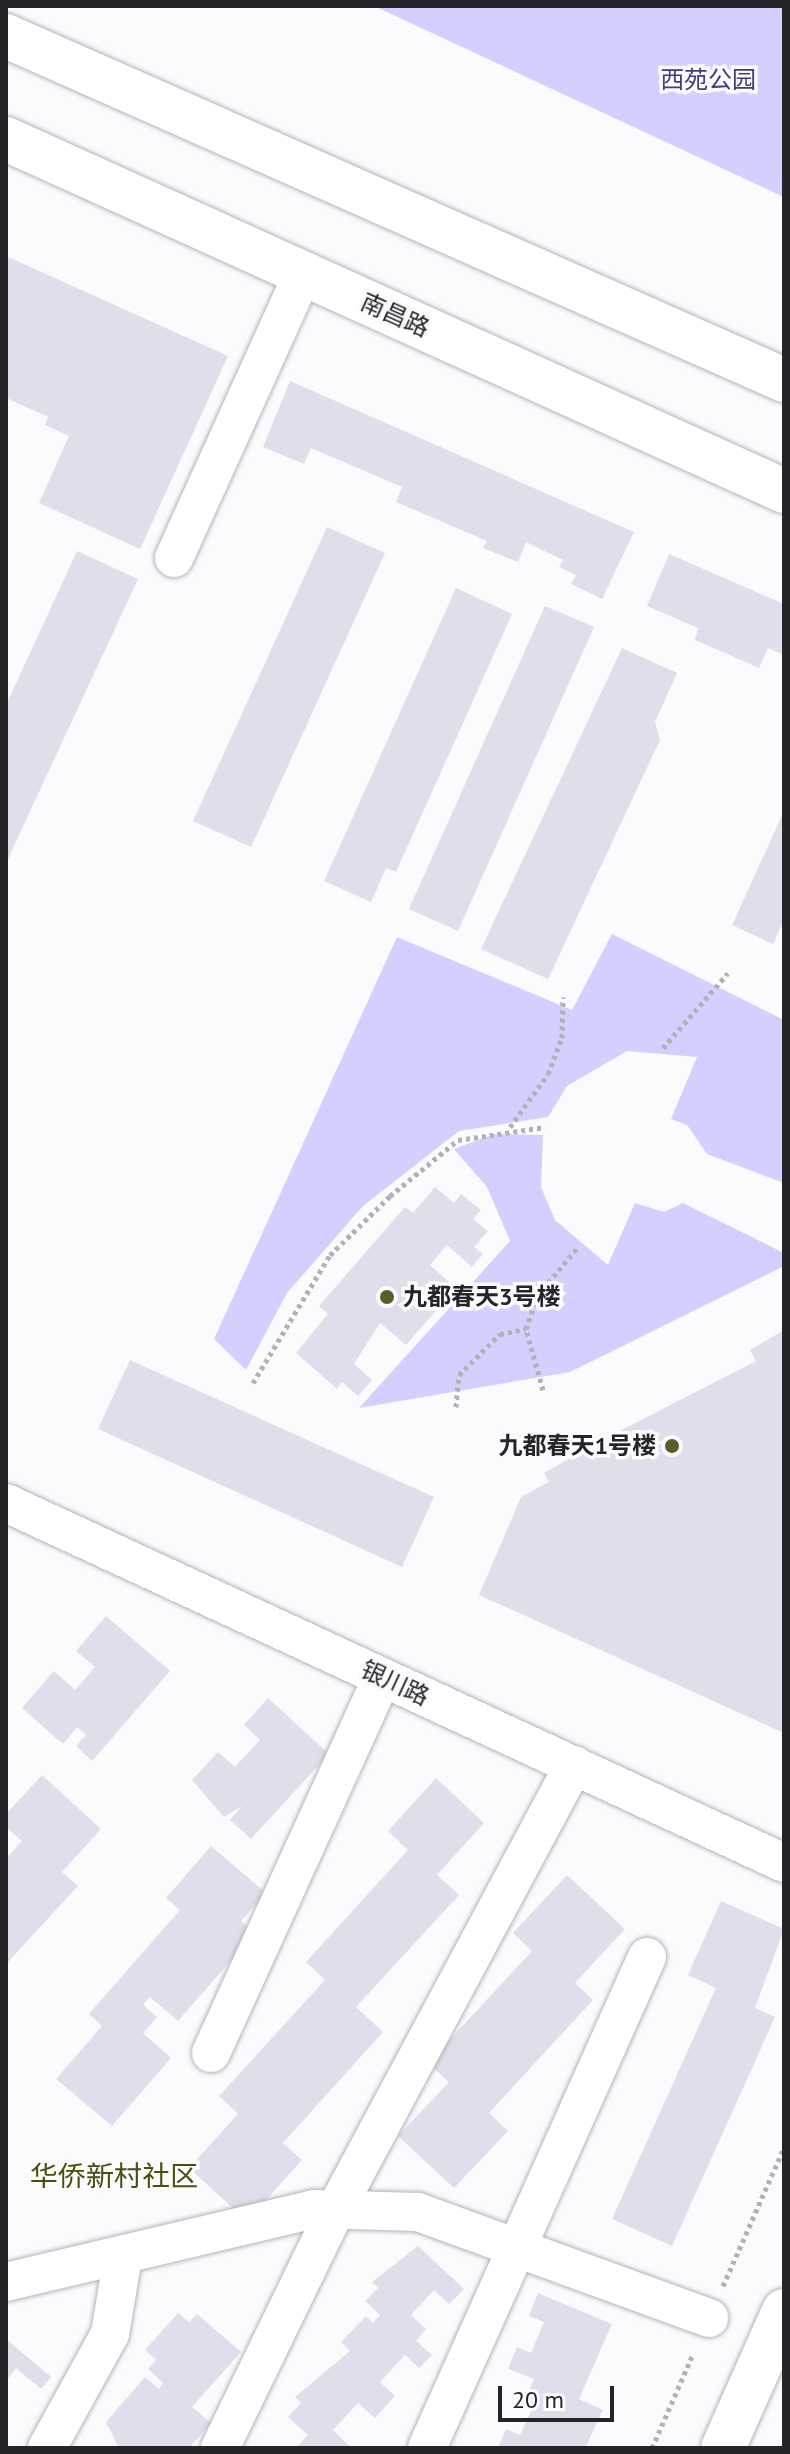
<!DOCTYPE html>
<html>
<head>
<meta charset="utf-8">
<style>
	body { margin:0 }
	#map { position:relative; width:790px; height:2454px; overflow:hidden; background:#fbfbfd; font-family:"PT Sans","Noto Sans SC",sans-serif }
	div>[style] { position:absolute }
	.green>* { inset:0; background:#d3cfff }
	.building>* { inset:0; background:#dfdeea }
	.path>* { height:5px; margin-top:-2.5px; transform-origin:0; background:repeating-linear-gradient(90deg,#b2b2b4 0 4px,transparent 0 8px) }
	.roads { filter:drop-shadow(0 0 2px #b4b3be) drop-shadow(0 0 2px #b4b3be) }
	.minor>* { height:38px; margin:-19px; padding:0 19px; transform-origin:19px; border-radius:19px; background:#fff }
	.major>* { height:44px; margin:-22px; padding:0 22px; transform-origin:22px; border-radius:22px; background:#fff }
	.dots>* { width:22px; height:22px; translate:-50% -50%; box-sizing:border-box; border:4px solid #fbfbfd; border-radius:50% }
	span { translate:-50% -50%; white-space:nowrap; text-align:center; line-height:1.15; -webkit-text-stroke:7px #fbfbfd; paint-order:stroke }
	.park-label { font-size:24px; color:#453b77 }
	.street-label { font-size:24px; color:#252529 }
	.poi-label { font-size:24px; color:#252529; font-weight:700 }
	.left { translate:0 -50%; text-align:left }
	.right { translate:-100% -50%; text-align:right }
	.quarter-label { font-size:28px; color:#4e4d10 }
	.frame { position:absolute; inset:0; border:8px solid #252529; pointer-events:none }
	.scale { position:absolute; left:498px; top:2386px; width:116px; height:36px; box-sizing:border-box; border:4px solid #252529; border-top:0; padding-left:10px; font-size:24px; line-height:28px; white-space:nowrap; color:#252529; -webkit-text-stroke:6px #fbfbfd; paint-order:stroke }
</style>
</head>
<body>
<div id="map">
	<div class="green">
		<div style="clip-path:polygon(374px 6px,784px 6px,784px 197px)"></div>
		<div style="clip-path:polygon(612px 934px,784px 1020px,784px 1183px,707px 1154px,687px 1125px,671px 1119px,697px 1057px,627px 1051px,567px 1086px,548px 1117px,459px 1131px,363px 1206px,287px 1293px,246px 1370px,214px 1339px,397px 937px,572px 1010px)"></div>
		<div style="clip-path:polygon(494px 1134px,543px 1135px,541px 1187px,555px 1220px,608px 1265px,635px 1203px,664px 1212px,683px 1203px,784px 1253px,784px 1266px,570px 1372px,359px 1408px,510px 1241px,487px 1187px,454px 1149px)"></div>
	</div>
	<div class="building">
		<div style="clip-path:polygon(6px 256px,228px 356px,140px 549px,39px 503px,69px 436px,45px 425px,48px 417px,6px 398px)"></div>
		<div style="clip-path:polygon(290px 381px,634px 532px,602px 599px,571px 584px,576px 575px,559px 567px,563px 560px,526px 542px,518px 562px,483px 548px,487px 541px,396px 502px,402px 487px,311px 448px,304px 464px,263px 447px)"></div>
		<div style="clip-path:polygon(327px 527px,385px 553px,251px 847px,193px 821px)"></div>
		<div style="clip-path:polygon(77px 551px,138px 579px,6px 863px,6px 705px)"></div>
		<div style="clip-path:polygon(669px 554px,784px 604px,784px 655px,768px 648px,759px 668px,695px 640px,698px 628px,647px 606px)"></div>
		<div style="clip-path:polygon(456px 588px,512px 614px,396px 872px,386px 868px,371px 902px,324px 881px)"></div>
		<div style="clip-path:polygon(545px 606px,594px 627px,458px 931px,409px 909px)"></div>
		<div style="clip-path:polygon(622px 648px,677px 673px,655px 722px,660px 740px,548px 979px,481px 949px)"></div>
		<div style="clip-path:polygon(784px 811px,784px 920px,773px 944px,732px 925px)"></div>
		<div style="clip-path:polygon(435px 1187px,454px 1203px,461px 1194px,481px 1210px,473px 1219px,488px 1231px,474px 1247px,483px 1254px,472px 1267px,447px 1245px,430px 1265px,456px 1288px,406px 1345px,380px 1323px,354px 1364px,372px 1380px,358px 1396px,342px 1382px,337px 1389px,296px 1353px,328px 1314px,319px 1306px,405px 1207px,413px 1213px)"></div>
		<div style="clip-path:polygon(784px 1330px,784px 1733px,479px 1595px,521px 1497px,549px 1482px,544px 1473px,597px 1443px,604px 1455px,615px 1449px,608px 1437px,756px 1361px,750px 1350px)"></div>
		<div style="clip-path:polygon(130px 1360px,434px 1497px,402px 1567px,98px 1429px)"></div>
		<div style="clip-path:polygon(106px 1616px,170px 1671px,92px 1761px,76px 1746px,86px 1735px,77px 1727px,63px 1744px,22px 1708px,54px 1671px,75px 1690px,95px 1667px,76px 1651px)"></div>
		<div style="clip-path:polygon(268px 1698px,329px 1754px,251px 1839px,230px 1820px,242px 1806px,224px 1817px,192px 1780px,218px 1752px,235px 1767px,260px 1740px,244px 1725px)"></div>
		<div style="clip-path:polygon(42px 1775px,101px 1829px,62px 1872px,78px 1886px,6px 1964px,6px 1859px,22px 1841px,6px 1827px,6px 1814px)"></div>
		<div style="clip-path:polygon(436px 1778px,484px 1823px,437px 1875px,459px 1895px,356px 2007px,383px 2032px,283px 2143px,302px 2160px,247px 2221px,189px 2168px,238px 2114px,219px 2096px,325px 1980px,306px 1962px,408px 1850px,388px 1831px)"></div>
		<div style="clip-path:polygon(211px 1846px,266px 1893px,241px 1921px,255px 1933px,178px 2021px,150px 1997px,143px 2005px,157px 2017px,143px 2033px,171px 2058px,112px 2126px,56px 2079px,102px 2026px,89px 2014px,180px 1910px,166px 1898px)"></div>
		<div style="clip-path:polygon(567px 1875px,625px 1929px,575px 1983px,593px 2000px,489px 2113px,508px 2131px,454px 2188px,398px 2136px,449px 2082px,428px 2063px,532px 1951px,513px 1933px)"></div>
		<div style="clip-path:polygon(721px 1901px,784px 1929px,755px 2008px,775px 2017px,672px 2246px,612px 2219px,716px 1988px,688px 1975px)"></div>
		<div style="clip-path:polygon(418px 2246px,464px 2289px,449px 2304px,434px 2290px,411px 2315px,426px 2329px,416px 2341px,432px 2355px,419px 2368px,405px 2355px,380px 2382px,395px 2396px,375px 2418px,358px 2403px,333px 2430px,351px 2448px,296px 2448px,308px 2435px,288px 2417px,301px 2403px,295px 2397px,350px 2351px,341px 2342px,366px 2316px,373px 2323px,380px 2315px,365px 2301px,378px 2288px,372px 2282px)"></div>
		<div style="clip-path:polygon(538px 2293px,612px 2324px,579px 2399px,603px 2410px,585px 2448px,498px 2448px,506px 2429px,520px 2435px,532px 2409px,523px 2405px,534px 2379px,508px 2369px,517px 2347px,531px 2353px,544px 2322px,529px 2316px)"></div>
		<div style="clip-path:polygon(178px 2313px,189px 2322px,197px 2314px,241px 2352px,192px 2407px,211px 2423px,189px 2448px,119px 2448px,106px 2422px,145px 2377px,159px 2389px,163px 2383px,148px 2369px,156px 2360px,145px 2350px)"></div>
		<div style="clip-path:polygon(6px 2339px,51px 2377px,41px 2389px,16px 2368px,6px 2381px)"></div>
	</div>
	<div class="path">
		<div style="left:663px;top:1048px;width:99px;rotate:-49.1deg"></div>
		<div style="left:510px;top:1127px;width:65px;rotate:-54.4deg"></div>
		<div style="left:548px;top:1074px;width:39px;rotate:-69deg"></div>
		<div style="left:562px;top:1038px;width:41px;rotate:-88.6deg"></div>
		<div style="left:253px;top:1383px;width:149px;rotate:-59deg"></div>
		<div style="left:330px;top:1255px;width:84px;rotate:-44.5deg"></div>
		<div style="left:390px;top:1196px;width:88px;rotate:-39.5deg"></div>
		<div style="left:458px;top:1140px;width:88px;rotate:-8.5deg"></div>
		<div style="left:543px;top:1390px;width:63px;rotate:-105.6deg"></div>
		<div style="left:526px;top:1329px;width:36px;rotate:-71deg"></div>
		<div style="left:538px;top:1295px;width:62px;rotate:-50.2deg"></div>
		<div style="left:456px;top:1407px;width:32px;rotate:-85deg"></div>
		<div style="left:459px;top:1375px;width:58px;rotate:-45deg"></div>
		<div style="left:500px;top:1334px;width:26px;rotate:-11deg"></div>
		<div style="left:723px;top:2286px;width:151px;rotate:-66.2deg"></div>
		<div style="left:652px;top:2448px;width:103px;rotate:-66.4deg"></div>
	</div>
	<div class="roads">
		<div class="minor">
			<div style="left:174px;top:558px;width:313px;rotate:-65.6deg"></div>
			<div style="left:6px;top:1503px;width:857px;rotate:24.83deg"></div>
			<div style="left:211px;top:2053px;width:413px;rotate:-65.5deg"></div>
			<div style="left:6px;top:2282px;width:317px;rotate:-13.3deg"></div>
			<div style="left:314px;top:2209px;width:104px;rotate:1.7deg"></div>
			<div style="left:418px;top:2212px;width:310px;rotate:20deg"></div>
			<div style="left:47px;top:2448px;width:130px;rotate:-61.1deg"></div>
			<div style="left:110px;top:2334px;width:79px;rotate:-80.5deg"></div>
			<div style="left:220px;top:2448px;width:266px;rotate:-64.1deg"></div>
			<div style="left:336px;top:2209px;width:504px;rotate:-61.81deg"></div>
			<div style="left:427px;top:2448px;width:538px;rotate:-65.86deg"></div>
		</div>
		<div class="major">
			<div style="left:6px;top:36px;width:851px;rotate:23.85deg"></div>
			<div style="left:6px;top:139px;width:854px;rotate:24.34deg"></div>
			<div style="left:723px;top:2448px;width:150px;rotate:-66deg"></div>
		</div>
	</div>
	<div class="dots">
		<div style="left:387px;top:1297px;background:#5c5c29"></div>
		<div style="left:672px;top:1446px;background:#5c5c29"></div>
	</div>
	<div class="park-label">
		<span style="left:708px;top:80px">西苑公园</span>
	</div>
	<div class="street-label">
		<span style="left:395px;top:315px;rotate:24deg">南昌路</span>
		<span style="left:395px;top:1683px;rotate:25deg">银川路</span>
	</div>
	<div class="poi-label">
		<span class="left" style="left:403px;top:1297px">九都春天3号楼</span>
		<span class="right" style="left:656px;top:1446px">九都春天1号楼</span>
	</div>
	<div class="quarter-label">
		<span style="left:114px;top:2176px">华侨新村社区</span>
	</div>
	<div class="frame"></div>
	<div class="scale">20 m</div>
</div>
</body>
</html>
